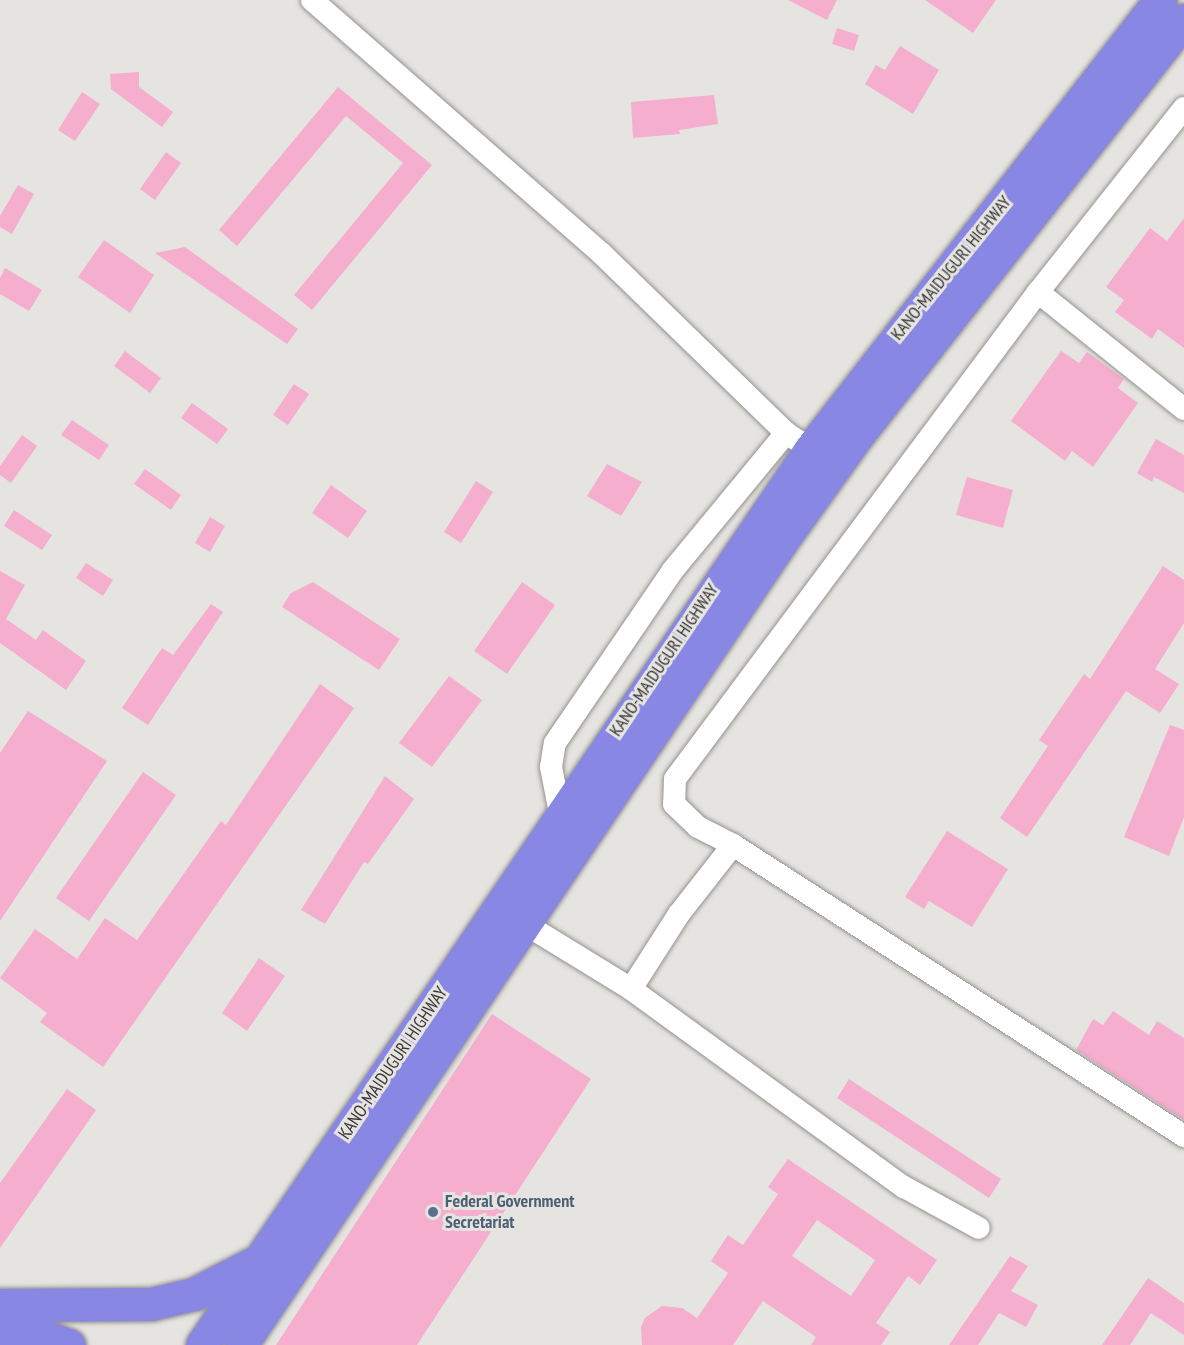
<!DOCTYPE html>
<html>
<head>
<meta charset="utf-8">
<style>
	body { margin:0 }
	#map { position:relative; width:1184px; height:1345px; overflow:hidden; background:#e6e4e1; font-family:"PT Sans Narrow",sans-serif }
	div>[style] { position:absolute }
	.building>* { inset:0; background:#f5aece }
	.roads { filter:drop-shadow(0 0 2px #94928f) drop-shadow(0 0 2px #94928f) }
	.minor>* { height:22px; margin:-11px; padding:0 11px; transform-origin:11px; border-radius:11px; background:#fff }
	.highway>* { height:33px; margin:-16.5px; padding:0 16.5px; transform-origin:16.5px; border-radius:16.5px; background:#8887e3 }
	.dots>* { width:16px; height:16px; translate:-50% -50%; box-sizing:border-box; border:3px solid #e6e4e1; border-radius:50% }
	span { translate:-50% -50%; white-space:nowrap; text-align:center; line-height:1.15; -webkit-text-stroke:6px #e6e4e1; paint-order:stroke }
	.street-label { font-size:18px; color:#363534 }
	.service-label { font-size:18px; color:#4e5e75; font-weight:700 }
	.left { translate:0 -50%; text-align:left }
</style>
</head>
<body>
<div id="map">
	<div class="building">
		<div style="clip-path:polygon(788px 0,837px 0,827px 20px)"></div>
		<div style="clip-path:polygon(925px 0,996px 0,973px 33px)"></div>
		<div style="clip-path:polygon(837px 28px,859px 35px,854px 51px,832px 44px)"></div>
		<div style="clip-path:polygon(900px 46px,939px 70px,913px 114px,865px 84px,876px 65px,885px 70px)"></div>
		<div style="clip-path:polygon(139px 72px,139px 87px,173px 112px,162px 127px,111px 89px,110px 74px)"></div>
		<div style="clip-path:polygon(338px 87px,432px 165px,312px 310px,294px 295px,403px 163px,346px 116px,237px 246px,219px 230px)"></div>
		<div style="clip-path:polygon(82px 92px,100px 104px,75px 141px,58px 130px)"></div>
		<div style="clip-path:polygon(714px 95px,718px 124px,679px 130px,680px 134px,633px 138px,631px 102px)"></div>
		<div style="clip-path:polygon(166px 152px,181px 163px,155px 200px,140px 189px)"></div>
		<div style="clip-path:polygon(18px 185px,34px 194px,12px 234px,0 227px,0 216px)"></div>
		<div style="clip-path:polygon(1184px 218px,1184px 348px,1158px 329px,1152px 339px,1115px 312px,1124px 300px,1106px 287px,1150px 228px,1167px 241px)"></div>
		<div style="clip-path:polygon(104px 240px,154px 275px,130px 313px,78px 277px)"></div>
		<div style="clip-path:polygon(185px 247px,298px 329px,287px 344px,155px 253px)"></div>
		<div style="clip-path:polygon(5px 268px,42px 290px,29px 311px,0 294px,0 278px)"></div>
		<div style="clip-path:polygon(125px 351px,161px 378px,150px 393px,114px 366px)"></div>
		<div style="clip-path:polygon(1061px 351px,1079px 363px,1087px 352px,1124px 379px,1118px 388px,1138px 403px,1093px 467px,1072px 451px,1065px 461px,1011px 421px)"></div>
		<div style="clip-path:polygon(294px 384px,309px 394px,288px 425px,273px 415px)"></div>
		<div style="clip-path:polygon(192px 403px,228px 429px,217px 444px,181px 418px)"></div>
		<div style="clip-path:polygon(72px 420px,109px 445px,99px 460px,61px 435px)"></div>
		<div style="clip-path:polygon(22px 435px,37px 446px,11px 483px,0 475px,0 466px)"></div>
		<div style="clip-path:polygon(1156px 439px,1184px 455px,1184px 493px,1154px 477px,1152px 482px,1137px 473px)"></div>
		<div style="clip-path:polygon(607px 464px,642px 482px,621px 516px,587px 496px)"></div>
		<div style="clip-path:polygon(145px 469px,181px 495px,171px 510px,134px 484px)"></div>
		<div style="clip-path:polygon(967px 477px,1013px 490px,1003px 528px,956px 515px)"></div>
		<div style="clip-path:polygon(476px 481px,493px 492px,461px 543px,444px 532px)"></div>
		<div style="clip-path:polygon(331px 485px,367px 511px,348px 538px,312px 513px)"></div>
		<div style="clip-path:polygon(14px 510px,52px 535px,42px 550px,4px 526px)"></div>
		<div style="clip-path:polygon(210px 517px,225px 526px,210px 552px,195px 543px)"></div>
		<div style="clip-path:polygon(86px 563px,113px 580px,103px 596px,76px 578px)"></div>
		<div style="clip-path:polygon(1163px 566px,1184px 580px,1184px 623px,1155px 669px,1179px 684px,1160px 713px,1126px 691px,1027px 837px,1000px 818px,1048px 746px,1039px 740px,1084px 674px,1090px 679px)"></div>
		<div style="clip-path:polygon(0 571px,25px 585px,6px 619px,36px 640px,43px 630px,86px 661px,66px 690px,0 643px)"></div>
		<div style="clip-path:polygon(313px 582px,400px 639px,379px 670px,282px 607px,291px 593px)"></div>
		<div style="clip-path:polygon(522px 582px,555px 605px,507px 674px,474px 651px)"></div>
		<div style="clip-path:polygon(211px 604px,223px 612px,148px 725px,122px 708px,162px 648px,173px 655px)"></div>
		<div style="clip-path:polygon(449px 676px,482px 700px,432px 767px,399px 743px)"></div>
		<div style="clip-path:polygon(320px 684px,354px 708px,103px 1067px,40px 1022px,47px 1013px,0 978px,35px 929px,77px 959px,105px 918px,137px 940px,221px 821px,226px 825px)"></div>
		<div style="clip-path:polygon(28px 711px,107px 761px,0 921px,0 753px)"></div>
		<div style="clip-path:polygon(1170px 725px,1184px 730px,1184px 817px,1169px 856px,1124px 837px)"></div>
		<div style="clip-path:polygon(143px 772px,176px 795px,89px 921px,56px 898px)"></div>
		<div style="clip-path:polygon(385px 776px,414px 799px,368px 864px,364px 862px,325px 924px,301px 910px)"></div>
		<div style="clip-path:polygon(947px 831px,1008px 869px,972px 927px,929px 901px,924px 909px,905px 897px)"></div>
		<div style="clip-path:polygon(259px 958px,285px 976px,247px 1031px,222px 1013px)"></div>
		<div style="clip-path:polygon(1113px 1011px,1149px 1035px,1157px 1021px,1184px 1038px,1184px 1120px,1076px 1050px,1093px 1019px,1103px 1025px)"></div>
		<div style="clip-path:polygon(492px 1014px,591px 1079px,417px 1345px,276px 1345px)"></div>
		<div style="clip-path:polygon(849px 1079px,1001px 1179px,989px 1198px,837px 1098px)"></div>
		<div style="clip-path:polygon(67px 1089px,96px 1110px,0 1248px,0 1183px)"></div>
		<div style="clip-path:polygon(evenodd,788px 1159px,937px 1260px,920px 1285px,908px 1276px,876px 1323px,890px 1332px,881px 1345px,811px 1345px,816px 1337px,763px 1301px,733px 1345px,642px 1345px,641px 1327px,645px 1318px,662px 1306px,682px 1308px,697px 1318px,728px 1273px,711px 1261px,728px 1235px,743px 1245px,778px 1194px,768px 1187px,788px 1159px,817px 1220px,875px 1260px,851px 1296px,792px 1256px,817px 1220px)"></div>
		<div style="clip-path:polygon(1010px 1256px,1028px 1266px,1011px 1291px,1038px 1305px,1026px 1327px,999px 1313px,978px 1345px,949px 1345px)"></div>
		<div style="clip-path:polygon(1148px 1278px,1184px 1303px,1184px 1335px,1151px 1313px,1130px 1345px,1102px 1345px)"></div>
	</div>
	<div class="roads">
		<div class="minor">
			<div style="left:312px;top:0;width:384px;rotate:41.2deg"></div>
			<div style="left:601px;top:253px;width:258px;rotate:44.2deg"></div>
			<div style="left:786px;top:433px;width:30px;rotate:33deg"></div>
			<div style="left:1184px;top:108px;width:235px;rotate:128.4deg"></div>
			<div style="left:1038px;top:292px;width:607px;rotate:126.7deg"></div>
			<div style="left:675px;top:779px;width:25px;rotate:92deg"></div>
			<div style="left:674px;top:804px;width:33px;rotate:44deg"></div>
			<div style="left:698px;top:827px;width:39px;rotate:27deg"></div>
			<div style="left:733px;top:845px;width:537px;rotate:32.83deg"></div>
			<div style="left:1038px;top:292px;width:187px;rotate:38.7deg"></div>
			<div style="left:560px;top:813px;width:47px;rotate:-101.1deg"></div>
			<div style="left:551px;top:767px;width:24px;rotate:-81deg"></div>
			<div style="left:555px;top:743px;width:209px;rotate:-55.7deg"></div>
			<div style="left:673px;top:570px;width:178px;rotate:-50.5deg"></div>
			<div style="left:512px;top:916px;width:140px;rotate:31.5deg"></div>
			<div style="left:631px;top:989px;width:337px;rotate:36deg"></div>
			<div style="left:904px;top:1187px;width:85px;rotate:28.7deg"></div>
			<div style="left:631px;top:989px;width:89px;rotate:-57.4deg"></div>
			<div style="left:679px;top:914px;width:88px;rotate:-52deg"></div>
		</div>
		<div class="highway">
			<div style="left:0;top:1305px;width:151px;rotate:-0.4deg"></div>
			<div style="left:151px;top:1304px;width:44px;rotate:-13.1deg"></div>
			<div style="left:194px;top:1294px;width:65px;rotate:-27.3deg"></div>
			<div style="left:0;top:1332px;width:38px;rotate:3deg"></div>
			<div style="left:38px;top:1334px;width:33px;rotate:20deg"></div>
			<div style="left:202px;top:1345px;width:1083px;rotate:-55.8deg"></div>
			<div style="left:811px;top:449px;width:569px;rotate:-52.14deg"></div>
			<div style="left:241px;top:1345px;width:968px;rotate:-56.08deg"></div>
			<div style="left:781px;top:542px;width:130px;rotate:-54.4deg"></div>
			<div style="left:857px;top:436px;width:529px;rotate:-51.83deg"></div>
		</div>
	</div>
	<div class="dots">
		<div style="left:433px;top:1212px;background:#5c6f8a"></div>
	</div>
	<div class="street-label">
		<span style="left:951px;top:268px;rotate:-51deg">KANO-MAIDUGURI HIGHWAY</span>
		<span style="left:664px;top:660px;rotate:-56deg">KANO-MAIDUGURI HIGHWAY</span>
		<span style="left:393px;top:1063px;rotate:-56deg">KANO-MAIDUGURI HIGHWAY</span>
	</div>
	<div class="service-label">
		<span class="left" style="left:445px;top:1212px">Federal Government<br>Secretariat</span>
	</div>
</div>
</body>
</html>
